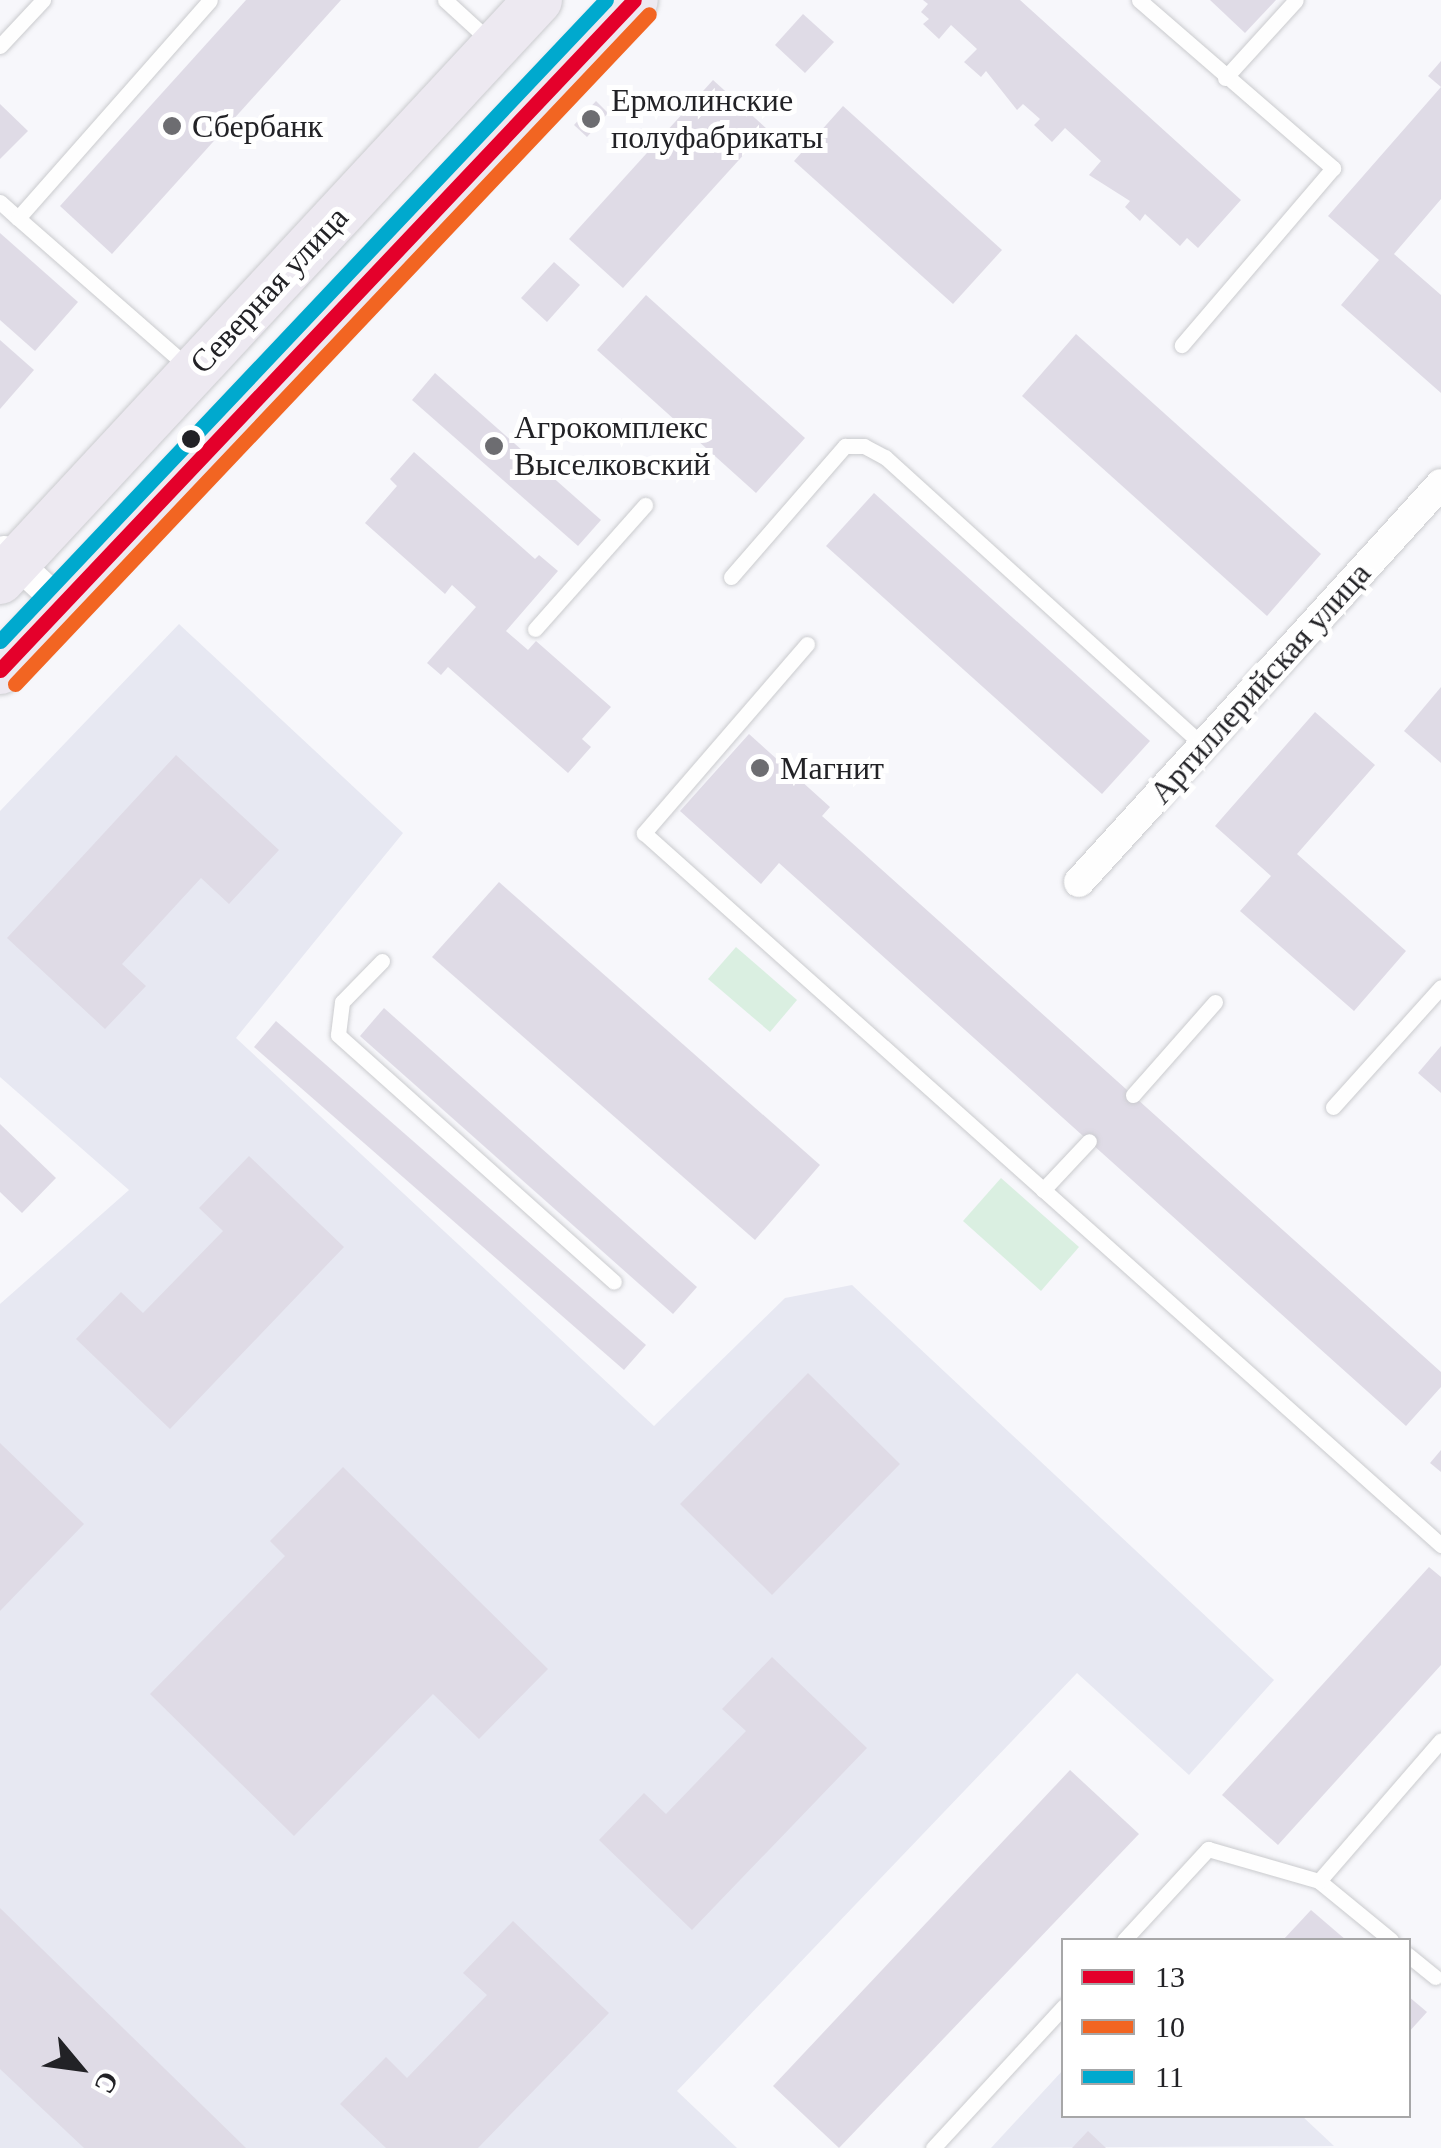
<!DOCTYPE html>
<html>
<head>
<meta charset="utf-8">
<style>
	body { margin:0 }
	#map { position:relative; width:1441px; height:2148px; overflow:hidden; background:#f7f7fb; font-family:Georgia,serif }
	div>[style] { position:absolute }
	.built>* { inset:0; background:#e7e8f2 }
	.green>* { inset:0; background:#daefe1 }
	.building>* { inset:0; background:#dfdbe6 }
	.roads { filter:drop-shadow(0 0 2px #cacbce) drop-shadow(0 0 2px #cacbce) }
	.lane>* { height:15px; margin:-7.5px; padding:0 7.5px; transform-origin:7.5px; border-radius:7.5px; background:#fefefe }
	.street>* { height:30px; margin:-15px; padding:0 15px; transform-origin:15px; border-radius:15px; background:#fefefe }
	.primary>* { height:48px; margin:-24px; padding:0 24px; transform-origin:24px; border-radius:24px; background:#ede9f1 }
	.bus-1>* { height:15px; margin:-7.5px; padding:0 7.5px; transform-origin:7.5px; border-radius:7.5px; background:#e4002b }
	.bus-2>* { height:15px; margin:-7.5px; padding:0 7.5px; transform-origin:7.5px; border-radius:7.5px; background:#f26522 }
	.bus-3>* { height:15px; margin:-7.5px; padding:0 7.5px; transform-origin:7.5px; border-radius:7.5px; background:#00a9ce }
	.dots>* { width:28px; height:28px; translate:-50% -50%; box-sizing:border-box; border:5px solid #fff; border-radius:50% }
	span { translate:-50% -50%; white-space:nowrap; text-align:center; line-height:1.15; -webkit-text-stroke:10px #fff; paint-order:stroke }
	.poi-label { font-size:32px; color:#222226 }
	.left { translate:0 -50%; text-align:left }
	.street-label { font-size:32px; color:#222226 }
	.legend { position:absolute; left:1061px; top:1938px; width:350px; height:180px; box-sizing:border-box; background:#fff; border:2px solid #a7a7a8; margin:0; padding:12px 18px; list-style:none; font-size:30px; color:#222226 }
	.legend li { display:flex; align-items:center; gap:20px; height:50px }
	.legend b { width:50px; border:2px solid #a7a7a8 }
	.north { position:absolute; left:30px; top:2018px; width:100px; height:100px; -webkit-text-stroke:8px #fff; paint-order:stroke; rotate:119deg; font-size:28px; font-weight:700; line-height:40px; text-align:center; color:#222226 }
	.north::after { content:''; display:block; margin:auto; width:35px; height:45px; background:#222226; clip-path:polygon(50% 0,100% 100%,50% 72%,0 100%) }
</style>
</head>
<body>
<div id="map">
	<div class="built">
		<div style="clip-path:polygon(179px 624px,403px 833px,236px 1038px,654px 1426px,785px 1298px,852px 1285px,1274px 1680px,1189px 1775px,1077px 1673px,677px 2091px,737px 2148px,0 2148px,0 1304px,129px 1190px,0 1077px,0 811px)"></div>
		<div style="clip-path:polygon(1063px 2070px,1064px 2116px,1302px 2116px,1334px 2146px,991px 2148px)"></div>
	</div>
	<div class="green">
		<div style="clip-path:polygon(736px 947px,797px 1000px,770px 1032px,708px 979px)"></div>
		<div style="clip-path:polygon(1001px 1178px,1079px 1247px,1041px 1291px,963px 1221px)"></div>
	</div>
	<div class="building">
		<div style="clip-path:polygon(246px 0,341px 0,112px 254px,60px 206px)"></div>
		<div style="clip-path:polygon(923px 0,1020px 0,1241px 200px,1198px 248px,1187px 238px,1180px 246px,1145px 214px,1140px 221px,1125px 207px,1130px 201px,1089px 175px,1101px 161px,1065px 128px,1052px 142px,1034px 125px,1040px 119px,1023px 104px,1017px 110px,986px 71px,981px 77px,964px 62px,977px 49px,951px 25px,939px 39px,923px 24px,929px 19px,921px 12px,928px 4px)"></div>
		<div style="clip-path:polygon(1210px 0,1276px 0,1245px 33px)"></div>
		<div style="clip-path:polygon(803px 14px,834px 42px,805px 73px,775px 45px)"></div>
		<div style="clip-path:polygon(1441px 61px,1441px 87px,1428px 76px)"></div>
		<div style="clip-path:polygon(713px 80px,767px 129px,623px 288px,569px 239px)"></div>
		<div style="clip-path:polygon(1441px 87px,1441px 199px,1394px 254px,1441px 295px,1441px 393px,1341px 305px,1379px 260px,1328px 216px)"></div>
		<div style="clip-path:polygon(596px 101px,608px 113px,587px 137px,574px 125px)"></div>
		<div style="clip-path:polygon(0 104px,28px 131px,0 159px)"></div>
		<div style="clip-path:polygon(843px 106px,1002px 250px,953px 304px,794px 161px)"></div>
		<div style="clip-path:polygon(0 233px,78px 302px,35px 351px,0 320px)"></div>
		<div style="clip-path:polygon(554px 262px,580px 285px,547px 322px,521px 298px)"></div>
		<div style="clip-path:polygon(646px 295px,805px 438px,756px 493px,597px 350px)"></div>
		<div style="clip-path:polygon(1076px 334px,1321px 554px,1267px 616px,1022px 396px)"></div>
		<div style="clip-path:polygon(0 340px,34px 370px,0 409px)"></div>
		<div style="clip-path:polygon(435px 373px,601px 520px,578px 546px,412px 400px)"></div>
		<div style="clip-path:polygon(414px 452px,535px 559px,539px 555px,558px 571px,506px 631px,528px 650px,536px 641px,611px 707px,582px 739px,591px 747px,568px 773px,448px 667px,441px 675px,427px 663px,476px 607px,452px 585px,445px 594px,365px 523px,397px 486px,390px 479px)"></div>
		<div style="clip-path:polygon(874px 493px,1150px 741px,1102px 794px,826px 546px)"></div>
		<div style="clip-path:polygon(1441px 687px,1441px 763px,1404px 731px)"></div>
		<div style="clip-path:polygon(1315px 712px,1375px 765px,1297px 854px,1406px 951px,1354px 1011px,1240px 911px,1271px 876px,1215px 826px)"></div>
		<div style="clip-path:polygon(749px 734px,830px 807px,822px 816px,1441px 1372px,1441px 1387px,1406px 1426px,779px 863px,761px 884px,680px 811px)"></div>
		<div style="clip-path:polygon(176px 755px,279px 850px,229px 904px,201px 878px,122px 964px,146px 986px,105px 1029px,7px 938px)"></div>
		<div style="clip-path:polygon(499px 882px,820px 1165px,755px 1240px,432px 957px)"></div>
		<div style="clip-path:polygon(384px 1008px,697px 1287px,673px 1314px,360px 1036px)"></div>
		<div style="clip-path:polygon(276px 1021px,646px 1345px,624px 1370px,254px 1047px)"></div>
		<div style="clip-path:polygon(1441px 1046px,1441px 1093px,1418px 1073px)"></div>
		<div style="clip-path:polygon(0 1124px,56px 1178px,22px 1213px,0 1192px)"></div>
		<div style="clip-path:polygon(249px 1156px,344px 1247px,170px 1429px,76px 1339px,121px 1292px,143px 1313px,223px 1231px,199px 1208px)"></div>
		<div style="clip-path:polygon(808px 1373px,900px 1464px,772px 1595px,680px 1504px)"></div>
		<div style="clip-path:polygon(0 1443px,84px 1524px,0 1611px)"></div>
		<div style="clip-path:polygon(1441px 1450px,1441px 1472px,1430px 1463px)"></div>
		<div style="clip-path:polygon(343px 1467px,548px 1669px,479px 1739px,433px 1694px,294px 1836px,150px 1694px,285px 1556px,270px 1541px)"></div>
		<div style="clip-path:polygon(1429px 1567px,1441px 1577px,1441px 1665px,1278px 1845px,1222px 1795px)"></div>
		<div style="clip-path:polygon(772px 1657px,867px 1748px,692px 1930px,599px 1840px,644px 1793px,666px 1814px,746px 1731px,722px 1709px)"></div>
		<div style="clip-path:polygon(1070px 1770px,1139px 1834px,839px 2148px,773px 2086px)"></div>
		<div style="clip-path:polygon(0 1908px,246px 2148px,84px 2148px,0 2069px)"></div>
		<div style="clip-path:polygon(1311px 1910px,1346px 1940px,1283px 1940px)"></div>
		<div style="clip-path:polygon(513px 1921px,609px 2013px,478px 2148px,386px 2148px,340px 2104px,386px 2057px,407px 2078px,487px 1995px,463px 1973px)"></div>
		<div style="clip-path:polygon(1408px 1996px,1427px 2012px,1408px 2033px)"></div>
		<div style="clip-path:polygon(1088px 2131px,1106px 2148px,1072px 2148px)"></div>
	</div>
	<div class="roads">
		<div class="lane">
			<div style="left:445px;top:0;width:64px;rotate:42.5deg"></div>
			<div style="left:1139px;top:0;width:257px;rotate:40.9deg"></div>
			<div style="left:1333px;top:168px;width:233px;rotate:130.5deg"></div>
			<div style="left:0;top:46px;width:63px;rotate:-46.9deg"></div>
			<div style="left:1225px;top:78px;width:105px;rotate:-47.7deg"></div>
			<div style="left:0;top:202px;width:24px;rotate:42deg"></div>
			<div style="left:188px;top:367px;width:226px;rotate:-138.8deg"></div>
			<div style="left:18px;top:218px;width:290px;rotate:-48.6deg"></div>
			<div style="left:731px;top:577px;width:174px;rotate:-49deg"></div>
			<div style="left:845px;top:446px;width:19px"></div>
			<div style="left:864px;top:446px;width:24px;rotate:28deg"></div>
			<div style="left:885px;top:457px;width:429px;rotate:42.2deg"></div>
			<div style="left:535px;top:629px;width:166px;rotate:-48.4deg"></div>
			<div style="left:807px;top:644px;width:250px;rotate:130.8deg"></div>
			<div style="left:644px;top:833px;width:1069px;rotate:41.78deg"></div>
			<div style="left:382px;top:961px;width:57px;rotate:134.3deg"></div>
			<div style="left:342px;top:1002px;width:33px;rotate:97deg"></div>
			<div style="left:338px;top:1035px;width:370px;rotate:41.8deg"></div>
			<div style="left:1133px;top:1095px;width:124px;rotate:-48.6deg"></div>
			<div style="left:1333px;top:1107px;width:161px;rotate:-48deg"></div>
			<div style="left:1043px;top:1190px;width:67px;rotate:-46.8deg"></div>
			<div style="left:1124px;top:1940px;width:124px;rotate:-47.3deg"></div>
			<div style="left:1208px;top:1849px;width:116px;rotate:16.1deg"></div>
			<div style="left:1391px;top:1940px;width:93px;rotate:-140.7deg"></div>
			<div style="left:1319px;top:1881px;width:186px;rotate:-49.1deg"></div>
			<div style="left:1408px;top:1955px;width:35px;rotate:39deg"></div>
			<div style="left:933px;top:2148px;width:193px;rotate:-47.3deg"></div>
		</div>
		<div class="street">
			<div style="left:4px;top:551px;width:78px;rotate:42.9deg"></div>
			<div style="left:1079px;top:882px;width:538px;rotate:-47.71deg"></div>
		</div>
		<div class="primary">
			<div style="left:0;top:580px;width:791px;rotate:-47.15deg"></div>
			<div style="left:0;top:670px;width:922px;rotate:-46.58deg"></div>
		</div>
	</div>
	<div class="bus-1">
		<div style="left:0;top:670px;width:922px;rotate:-46.58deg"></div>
	</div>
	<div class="bus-2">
		<div style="left:15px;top:684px;width:922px;rotate:-46.58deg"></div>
	</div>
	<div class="bus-3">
		<div style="left:0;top:641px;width:882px;rotate:-46.61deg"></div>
	</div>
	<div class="dots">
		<div style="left:591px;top:119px;background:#6d6d71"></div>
		<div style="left:172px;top:126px;background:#6d6d71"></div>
		<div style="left:191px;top:439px;background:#222226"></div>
		<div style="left:494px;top:446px;background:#6d6d71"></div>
		<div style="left:760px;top:768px;background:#6d6d71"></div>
	</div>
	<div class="poi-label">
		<span class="left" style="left:611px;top:119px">Ермолинские<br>полуфабрикаты</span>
		<span class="left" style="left:192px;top:126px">Сбербанк</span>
		<span class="left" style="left:514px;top:446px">Агрокомплекс<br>Выселковский</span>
		<span class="left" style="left:780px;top:768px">Магнит</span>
	</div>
	<div class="street-label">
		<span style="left:269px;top:290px;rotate:-47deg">Северная улица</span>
		<span style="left:1260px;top:683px;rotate:-48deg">Артиллерийская улица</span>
	</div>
	<ul class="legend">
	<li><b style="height:12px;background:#e4002b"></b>13</li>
	<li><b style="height:12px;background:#f26522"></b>10</li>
	<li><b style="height:12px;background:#00a9ce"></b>11</li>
	</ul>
	<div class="north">С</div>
</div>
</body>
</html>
